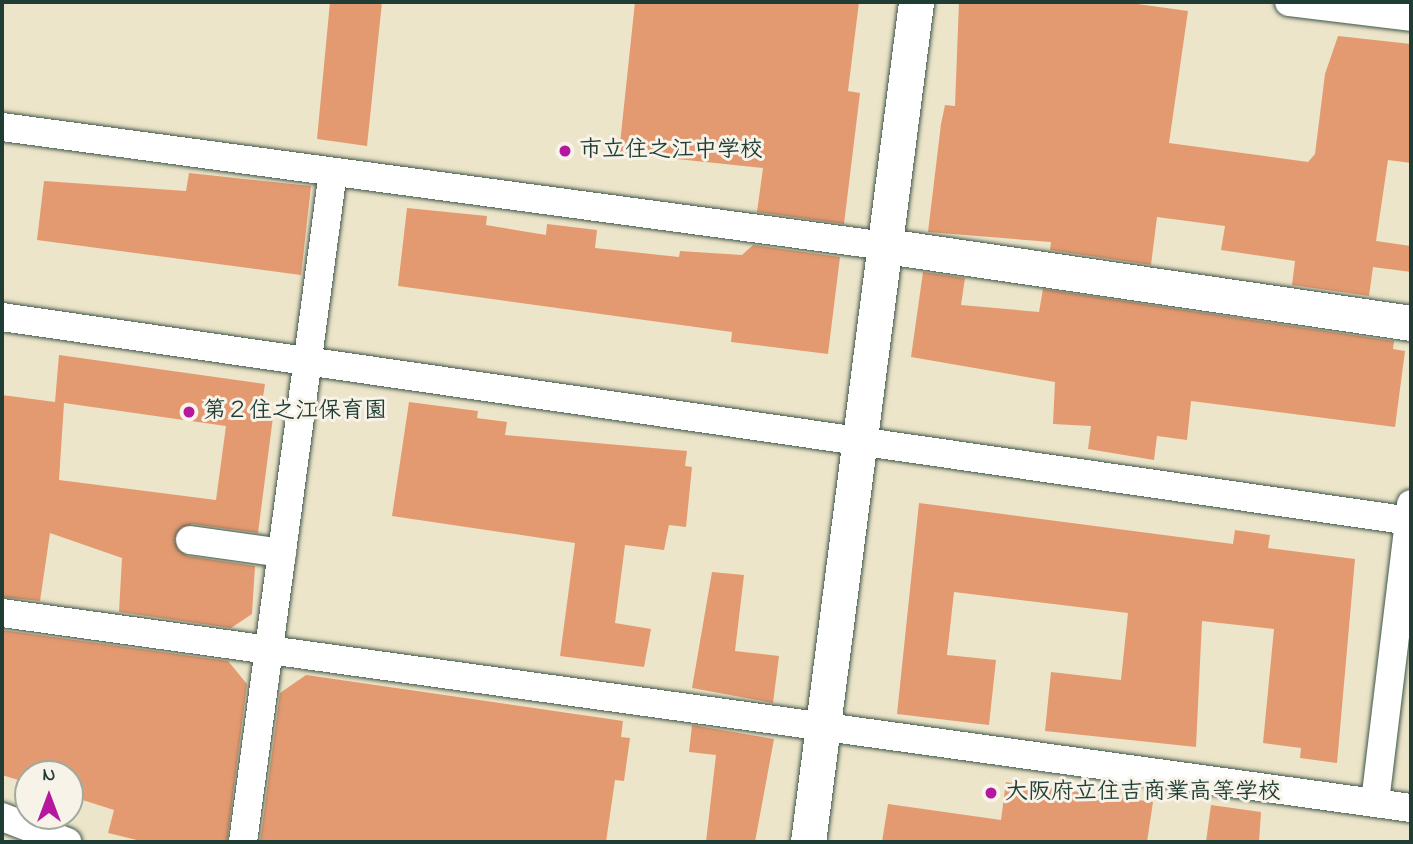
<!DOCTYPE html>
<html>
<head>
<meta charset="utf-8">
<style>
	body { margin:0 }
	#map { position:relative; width:1413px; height:844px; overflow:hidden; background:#ede5c9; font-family:"Indie Flower","Klee One",sans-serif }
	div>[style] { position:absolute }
	.building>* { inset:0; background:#e49a70 }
	.roads { filter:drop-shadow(0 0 2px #3e564a) drop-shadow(0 0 2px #3e564a) }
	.minor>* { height:28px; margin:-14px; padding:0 14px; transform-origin:14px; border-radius:14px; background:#fff }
	.tertiary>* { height:35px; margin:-17.5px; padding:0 17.5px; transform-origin:17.5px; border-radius:17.5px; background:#fff }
	.dots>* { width:19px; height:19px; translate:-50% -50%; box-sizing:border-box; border:4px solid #f7f3e8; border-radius:50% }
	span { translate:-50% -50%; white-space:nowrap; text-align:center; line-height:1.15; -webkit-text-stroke:6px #f7f3e8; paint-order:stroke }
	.poi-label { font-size:23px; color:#1f3d34; font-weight:700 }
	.left { translate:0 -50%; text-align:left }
	.frame { position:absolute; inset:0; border:4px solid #1f3d34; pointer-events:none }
	.north { position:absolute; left:14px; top:760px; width:70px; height:70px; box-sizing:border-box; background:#f7f3e8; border:2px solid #a1aaa0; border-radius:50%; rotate:0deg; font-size:19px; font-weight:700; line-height:28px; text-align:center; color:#1f3d34 }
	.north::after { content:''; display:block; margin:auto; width:24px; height:32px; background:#b5179e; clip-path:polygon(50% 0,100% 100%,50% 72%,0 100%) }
</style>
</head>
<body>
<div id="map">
	<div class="building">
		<div style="clip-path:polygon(330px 2px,382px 2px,367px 146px,317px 139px)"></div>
		<div style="clip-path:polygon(635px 2px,859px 2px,848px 91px,860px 93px,844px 224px,757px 212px,763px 168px,619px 153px)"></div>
		<div style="clip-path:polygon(959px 2px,1123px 2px,1188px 11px,1169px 143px,1308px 162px,1315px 154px,1325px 74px,1338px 36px,1411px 44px,1411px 163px,1388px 160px,1376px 241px,1411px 246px,1411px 272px,1373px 267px,1369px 296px,1292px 285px,1295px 261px,1221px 250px,1225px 226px,1157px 217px,1151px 265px,1050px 250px,1051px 242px,928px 232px,941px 124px,945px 105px,955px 106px)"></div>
		<div style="clip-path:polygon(189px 173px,311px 186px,301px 275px,37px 240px,44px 181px,186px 191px)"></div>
		<div style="clip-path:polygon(407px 208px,487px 216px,486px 225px,546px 235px,547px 224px,597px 230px,595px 248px,679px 257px,680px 251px,742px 255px,753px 245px,840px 257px,828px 354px,731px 342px,732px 332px,398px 286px)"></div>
		<div style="clip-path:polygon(923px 272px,965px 278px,961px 305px,1039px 312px,1043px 289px,1394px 341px,1393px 349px,1405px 351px,1395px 427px,1191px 401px,1187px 440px,1157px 436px,1154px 460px,1088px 449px,1091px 426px,1053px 424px,1055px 382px,911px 357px)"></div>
		<div style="clip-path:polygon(evenodd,59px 355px,265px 384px,260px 416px,273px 417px,258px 533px,192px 524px,174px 538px,187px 556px,255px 566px,252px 614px,231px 628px,119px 612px,122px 558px,50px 533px,40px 601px,2px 597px,2px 395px,55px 402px,59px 355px,64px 403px,226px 426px,216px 500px,59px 480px,64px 403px)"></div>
		<div style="clip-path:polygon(409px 402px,478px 411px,477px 418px,507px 422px,505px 435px,687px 451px,685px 466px,692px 467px,686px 527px,669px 525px,664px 550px,625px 545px,615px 623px,651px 629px,644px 667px,560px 656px,575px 543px,392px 516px)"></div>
		<div style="clip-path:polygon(919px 503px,1233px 544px,1235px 530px,1270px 535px,1268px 548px,1355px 559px,1337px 763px,1300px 758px,1301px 748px,1263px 743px,1274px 629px,1202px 621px,1196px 747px,1045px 731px,1051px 672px,1121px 680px,1128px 613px,954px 592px,947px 655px,996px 660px,989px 725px,897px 714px)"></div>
		<div style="clip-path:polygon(712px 572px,744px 575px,735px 651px,779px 656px,773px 703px,692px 688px)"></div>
		<div style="clip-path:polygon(2px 630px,228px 661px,247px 684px,227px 842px,145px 842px,108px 833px,114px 810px,70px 796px,70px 774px,28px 774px,28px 783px,2px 775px)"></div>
		<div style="clip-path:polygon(306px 675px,623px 721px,621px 737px,630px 738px,624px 781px,615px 780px,606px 842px,260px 842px,280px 693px)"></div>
		<div style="clip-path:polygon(692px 725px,774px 739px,755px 842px,706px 842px,716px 755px,689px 752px)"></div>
		<div style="clip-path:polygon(1006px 782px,1153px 802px,1147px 842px,882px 842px,888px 804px,1001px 820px)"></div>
		<div style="clip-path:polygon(1211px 805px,1261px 812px,1259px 842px,1206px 842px)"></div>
	</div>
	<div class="roads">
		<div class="minor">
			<div style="left:1289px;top:2px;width:123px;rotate:7deg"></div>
			<div style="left:2px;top:127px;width:892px;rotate:7.67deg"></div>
			<div style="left:2px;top:317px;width:1424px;rotate:8.24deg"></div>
			<div style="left:190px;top:540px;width:93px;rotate:8deg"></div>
			<div style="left:2px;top:613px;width:1422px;rotate:7.88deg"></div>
			<div style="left:1375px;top:802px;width:300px;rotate:-83.1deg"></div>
			<div style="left:2px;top:817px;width:70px;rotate:21deg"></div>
			<div style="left:243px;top:842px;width:676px;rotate:-82.35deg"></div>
		</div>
		<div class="tertiary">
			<div style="left:886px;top:246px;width:531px;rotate:8.34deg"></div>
			<div style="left:808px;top:842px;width:847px;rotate:-82.67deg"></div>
		</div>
	</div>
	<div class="dots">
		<div style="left:565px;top:151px;background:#b5179e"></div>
		<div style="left:189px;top:412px;background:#b5179e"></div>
		<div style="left:991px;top:793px;background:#b5179e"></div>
	</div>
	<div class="poi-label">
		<span class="left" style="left:579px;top:151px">市立住之江中学校</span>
		<span class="left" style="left:203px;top:412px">第２住之江保育園</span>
		<span class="left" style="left:1005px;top:793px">大阪府立住吉商業高等学校</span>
	</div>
	<div class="frame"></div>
	<div class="north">N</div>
</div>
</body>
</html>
